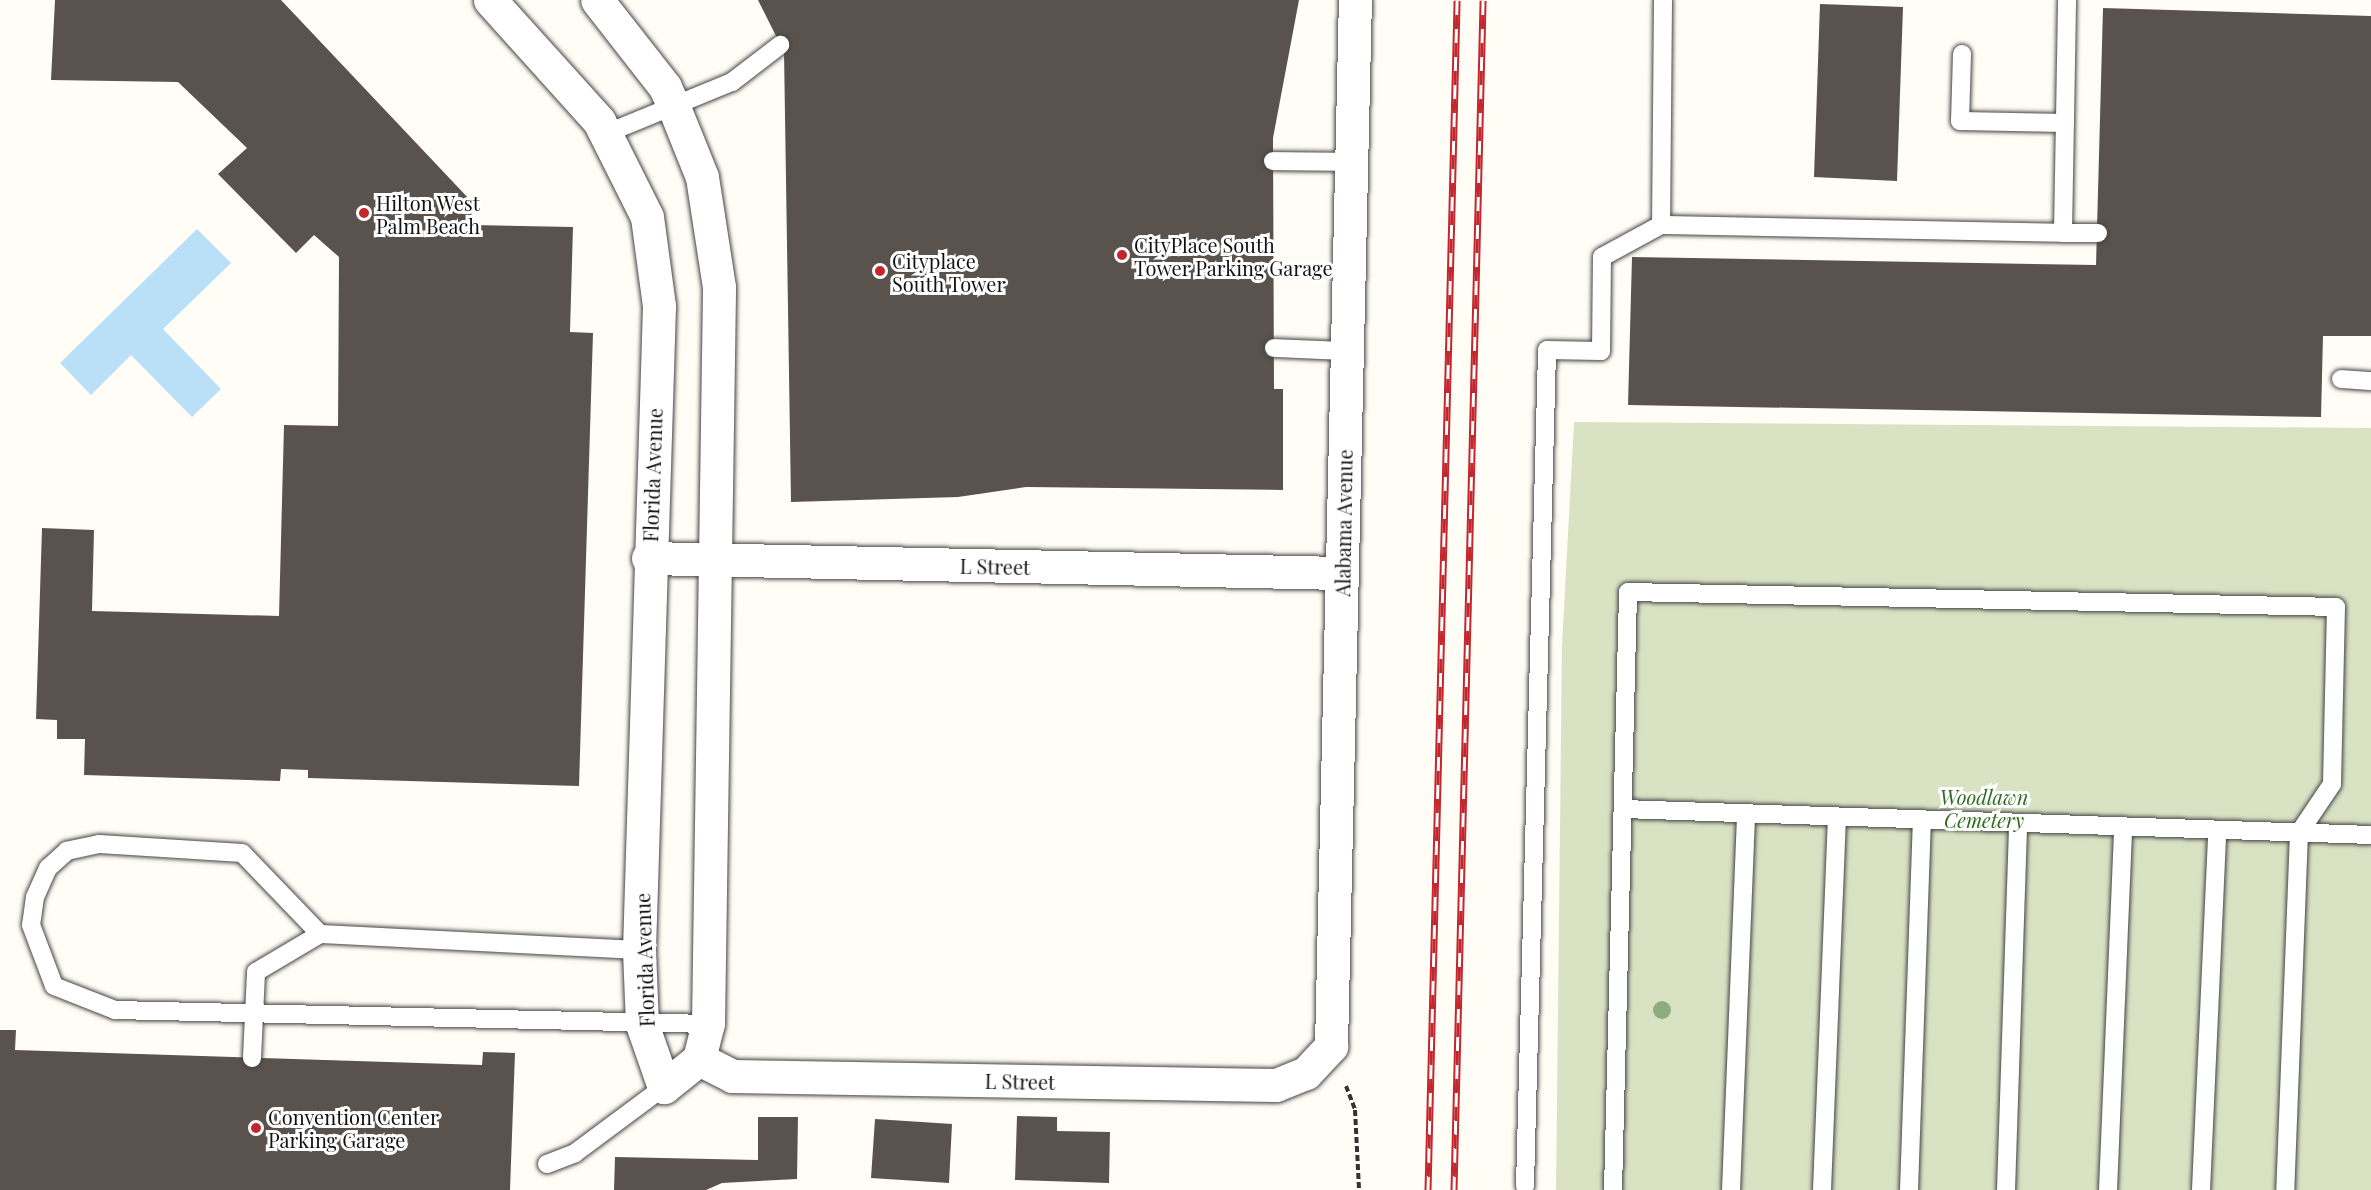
<!DOCTYPE html>
<html>
<head>
<meta charset="utf-8">
<style>
	body { margin:0 }
	#map { position:relative; width:2371px; height:1190px; overflow:hidden; background:#fffdf5; font-family:"Playfair Display",serif }
	div>[style] { position:absolute }
	.cemetery>* { inset:0; background:#d9e3c4 }
	.water>* { inset:0; background:#b9e0f7 }
	.building>* { inset:0; background:#5a524d }
	.path>* { height:4px; margin-top:-2px; transform-origin:0; background:repeating-linear-gradient(90deg,#333 0 6px,transparent 0 9px) }
	.roads { filter:drop-shadow(0 0 2px #444) drop-shadow(0 0 2px #444) }
	.lane>* { height:18px; margin:-9px; padding:0 9px; transform-origin:9px; border-radius:9px; background:#fff }
	.street>* { height:33px; margin:-16.5px; padding:0 16.5px; transform-origin:16.5px; border-radius:16.5px; background:#fff }
	.rail>* { height:7px; margin-top:-3.5px; transform-origin:0; background:repeating-linear-gradient(90deg,#fff 0 14px,#c4262e 0 28px); box-sizing:border-box; border-block:2px solid #c4262e }
	.trees>* { width:18px; height:18px; margin:-9px; border-radius:50%; background:#8dad7f }
	.dots>* { width:16px; height:16px; translate:-50% -50%; box-sizing:border-box; border:3px solid #fff; border-radius:50% }
	span { translate:-50% -50%; white-space:nowrap; text-align:center; line-height:1.15; -webkit-text-stroke:6px #fff; paint-order:stroke }
	.poi-label { font-size:20px; color:#111 }
	.left { translate:0 -50%; text-align:left }
	.street-label { font-size:20px; color:#111 }
	.park-label { font-size:20px; color:#2f6b1f; font-style:italic }
</style>
</head>
<body>
<div id="map">
	<div class="cemetery">
		<div style="clip-path:polygon(1574px 422px,2371px 428px,2371px 1190px,1556px 1190px,1562px 645px)"></div>
	</div>
	<div class="water">
		<div style="clip-path:polygon(197px 229px,231px 263px,163px 329px,221px 389px,192px 417px,131px 355px,91px 395px,60px 363px)"></div>
	</div>
	<div class="building">
		<div style="clip-path:polygon(55px 0,281px 0,471px 201px,472px 225px,573px 227px,570px 332px,593px 333px,579px 786px,308px 778px,308px 770px,281px 769px,280px 781px,84px 775px,85px 739px,57px 739px,57px 720px,36px 719px,42px 528px,94px 530px,92px 611px,279px 616px,284px 425px,338px 426px,339px 257px,314px 235px,296px 253px,218px 174px,247px 148px,178px 82px,51px 80px)"></div>
		<div style="clip-path:polygon(758px 0,1299px 0,1273px 138px,1274px 389px,1283px 389px,1283px 490px,1026px 487px,958px 497px,791px 502px,784px 52px)"></div>
		<div style="clip-path:polygon(1820px 4px,1903px 7px,1897px 181px,1814px 177px)"></div>
		<div style="clip-path:polygon(2103px 8px,2371px 16px,2371px 336px,2323px 336px,2321px 417px,1628px 405px,1632px 257px,2096px 265px)"></div>
		<div style="clip-path:polygon(0 1030px,16px 1030px,15px 1050px,482px 1065px,483px 1052px,515px 1053px,510px 1190px,0 1190px)"></div>
		<div style="clip-path:polygon(1017px 1116px,1057px 1117px,1057px 1131px,1110px 1132px,1109px 1183px,1015px 1180px)"></div>
		<div style="clip-path:polygon(758px 1117px,798px 1117px,797px 1179px,722px 1183px,706px 1190px,614px 1190px,615px 1157px,758px 1160px)"></div>
		<div style="clip-path:polygon(875px 1119px,952px 1124px,949px 1183px,871px 1178px)"></div>
	</div>
	<div class="path">
		<div style="left:1346px;top:1086px;width:26px;rotate:69deg"></div>
		<div style="left:1355px;top:1110px;width:80px;rotate:87.1deg"></div>
	</div>
	<div class="roads">
		<div class="lane">
			<div style="left:1663px;top:0;width:225px;rotate:90.5deg"></div>
			<div style="left:1661px;top:225px;width:402px;rotate:1.1deg"></div>
			<div style="left:2063px;top:233px;width:233px;rotate:-89deg"></div>
			<div style="left:1962px;top:54px;width:67px;rotate:91.7deg"></div>
			<div style="left:1960px;top:121px;width:105px;rotate:1.1deg"></div>
			<div style="left:605px;top:134px;width:137px;rotate:-22.3deg"></div>
			<div style="left:732px;top:82px;width:61px;rotate:-37.6deg"></div>
			<div style="left:1273px;top:161px;width:78px;rotate:0.7deg"></div>
			<div style="left:2063px;top:233px;width:35px"></div>
			<div style="left:1274px;top:348px;width:73px;rotate:2.4deg"></div>
			<div style="left:2341px;top:379px;width:30px;rotate:4deg"></div>
			<div style="left:1623px;top:809px;width:748px;rotate:1.99deg"></div>
			<div style="left:639px;top:950px;width:319px;rotate:-177.1deg"></div>
			<div style="left:320px;top:934px;width:112px;rotate:-133.9deg"></div>
			<div style="left:242px;top:853px;width:143px;rotate:-176.4deg"></div>
			<div style="left:99px;top:844px;width:33px;rotate:168deg"></div>
			<div style="left:67px;top:851px;width:25px;rotate:138deg"></div>
			<div style="left:48px;top:868px;width:32px;rotate:114deg"></div>
			<div style="left:35px;top:897px;width:28px;rotate:98deg"></div>
			<div style="left:31px;top:925px;width:65px;rotate:69.3deg"></div>
			<div style="left:54px;top:986px;width:66px;rotate:21.5deg"></div>
			<div style="left:115px;top:1010px;width:593px;rotate:1.35deg"></div>
			<div style="left:252px;top:1058px;width:86px;rotate:-87.3deg"></div>
			<div style="left:256px;top:972px;width:74px;rotate:-30.7deg"></div>
			<div style="left:547px;top:1164px;width:30px;rotate:-21deg"></div>
			<div style="left:575px;top:1153px;width:111px;rotate:-36.6deg"></div>
			<div style="left:1525px;top:1186px;width:836px;rotate:-88.49deg"></div>
			<div style="left:1547px;top:350px;width:54px;rotate:1.1deg"></div>
			<div style="left:1601px;top:351px;width:94px;rotate:-89.4deg"></div>
			<div style="left:1602px;top:257px;width:67px;rotate:-28.5deg"></div>
			<div style="left:1613px;top:1190px;width:598px;rotate:-88.56deg"></div>
			<div style="left:1628px;top:592px;width:708px;rotate:1.21deg"></div>
			<div style="left:2336px;top:607px;width:177px;rotate:91.3deg"></div>
			<div style="left:2332px;top:784px;width:59px;rotate:124deg"></div>
			<div style="left:2299px;top:833px;width:357px;rotate:92.2deg"></div>
			<div style="left:1731px;top:1190px;width:376px;rotate:-87.7deg"></div>
			<div style="left:1822px;top:1190px;width:373px;rotate:-87.7deg"></div>
			<div style="left:1909px;top:1190px;width:370px;rotate:-88deg"></div>
			<div style="left:2006px;top:1190px;width:367px;rotate:-88.1deg"></div>
			<div style="left:2108px;top:1190px;width:363px;rotate:-87.6deg"></div>
			<div style="left:2201px;top:1190px;width:359px;rotate:-87.4deg"></div>
		</div>
		<div class="street">
			<div style="left:490px;top:0;width:163px;rotate:48deg"></div>
			<div style="left:599px;top:121px;width:107px;rotate:63.4deg"></div>
			<div style="left:647px;top:217px;width:90px;rotate:82.3deg"></div>
			<div style="left:659px;top:306px;width:644px;rotate:91.78deg"></div>
			<div style="left:639px;top:950px;width:74px;rotate:87.7deg"></div>
			<div style="left:642px;top:1024px;width:67px;rotate:70.8deg"></div>
			<div style="left:664px;top:1087px;width:45px;rotate:-38.7deg"></div>
			<div style="left:699px;top:1059px;width:36px;rotate:-76deg"></div>
			<div style="left:708px;top:1024px;width:737px;rotate:-89.14deg"></div>
			<div style="left:719px;top:287px;width:111px;rotate:-98.8deg"></div>
			<div style="left:702px;top:177px;width:78px;rotate:-111.9deg"></div>
			<div style="left:673px;top:105px;width:20px;rotate:-114deg"></div>
			<div style="left:665px;top:87px;width:110px;rotate:-128deg"></div>
			<div style="left:648px;top:558px;width:694px;rotate:1.24deg"></div>
			<div style="left:699px;top:1059px;width:37px;rotate:27deg"></div>
			<div style="left:732px;top:1076px;width:544px;rotate:0.95deg"></div>
			<div style="left:1276px;top:1085px;width:32px;rotate:-22deg"></div>
			<div style="left:1306px;top:1073px;width:37px;rotate:-47deg"></div>
			<div style="left:1331px;top:1046px;width:1046px;rotate:-88.69deg"></div>
		</div>
	</div>
	<div class="rail">
		<div style="left:1428px;top:1190px;width:1190px;rotate:-88.6deg"></div>
		<div style="left:1454px;top:1190px;width:1190px;rotate:-88.6deg"></div>
	</div>
	<div class="trees">
		<div style="left:1662px;top:1010px"></div>
	</div>
	<div class="dots">
		<div style="left:364px;top:213px;background:#c4262e"></div>
		<div style="left:1122px;top:255px;background:#c4262e"></div>
		<div style="left:880px;top:271px;background:#c4262e"></div>
		<div style="left:256px;top:1128px;background:#c4262e"></div>
	</div>
	<div class="poi-label">
		<span class="left" style="left:376px;top:214px">Hilton West<br>Palm Beach</span>
		<span class="left" style="left:1134px;top:256px">CityPlace South<br>Tower Parking Garage</span>
		<span class="left" style="left:892px;top:272px">Cityplace<br>South Tower</span>
		<span class="left" style="left:268px;top:1128px">Convention Center<br>Parking Garage</span>
	</div>
	<div class="street-label">
		<span style="left:652px;top:475px;rotate:-88deg">Florida Avenue</span>
		<span style="left:1343px;top:523px;rotate:-89deg">Alabama Avenue</span>
		<span style="left:995px;top:566px;rotate:1deg">L Street</span>
		<span style="left:644px;top:960px;rotate:-92deg">Florida Avenue</span>
		<span style="left:1020px;top:1081px;rotate:1deg">L Street</span>
	</div>
	<div class="park-label">
		<span style="left:1984px;top:808px">Woodlawn<br>Cemetery</span>
	</div>
</div>
</body>
</html>
